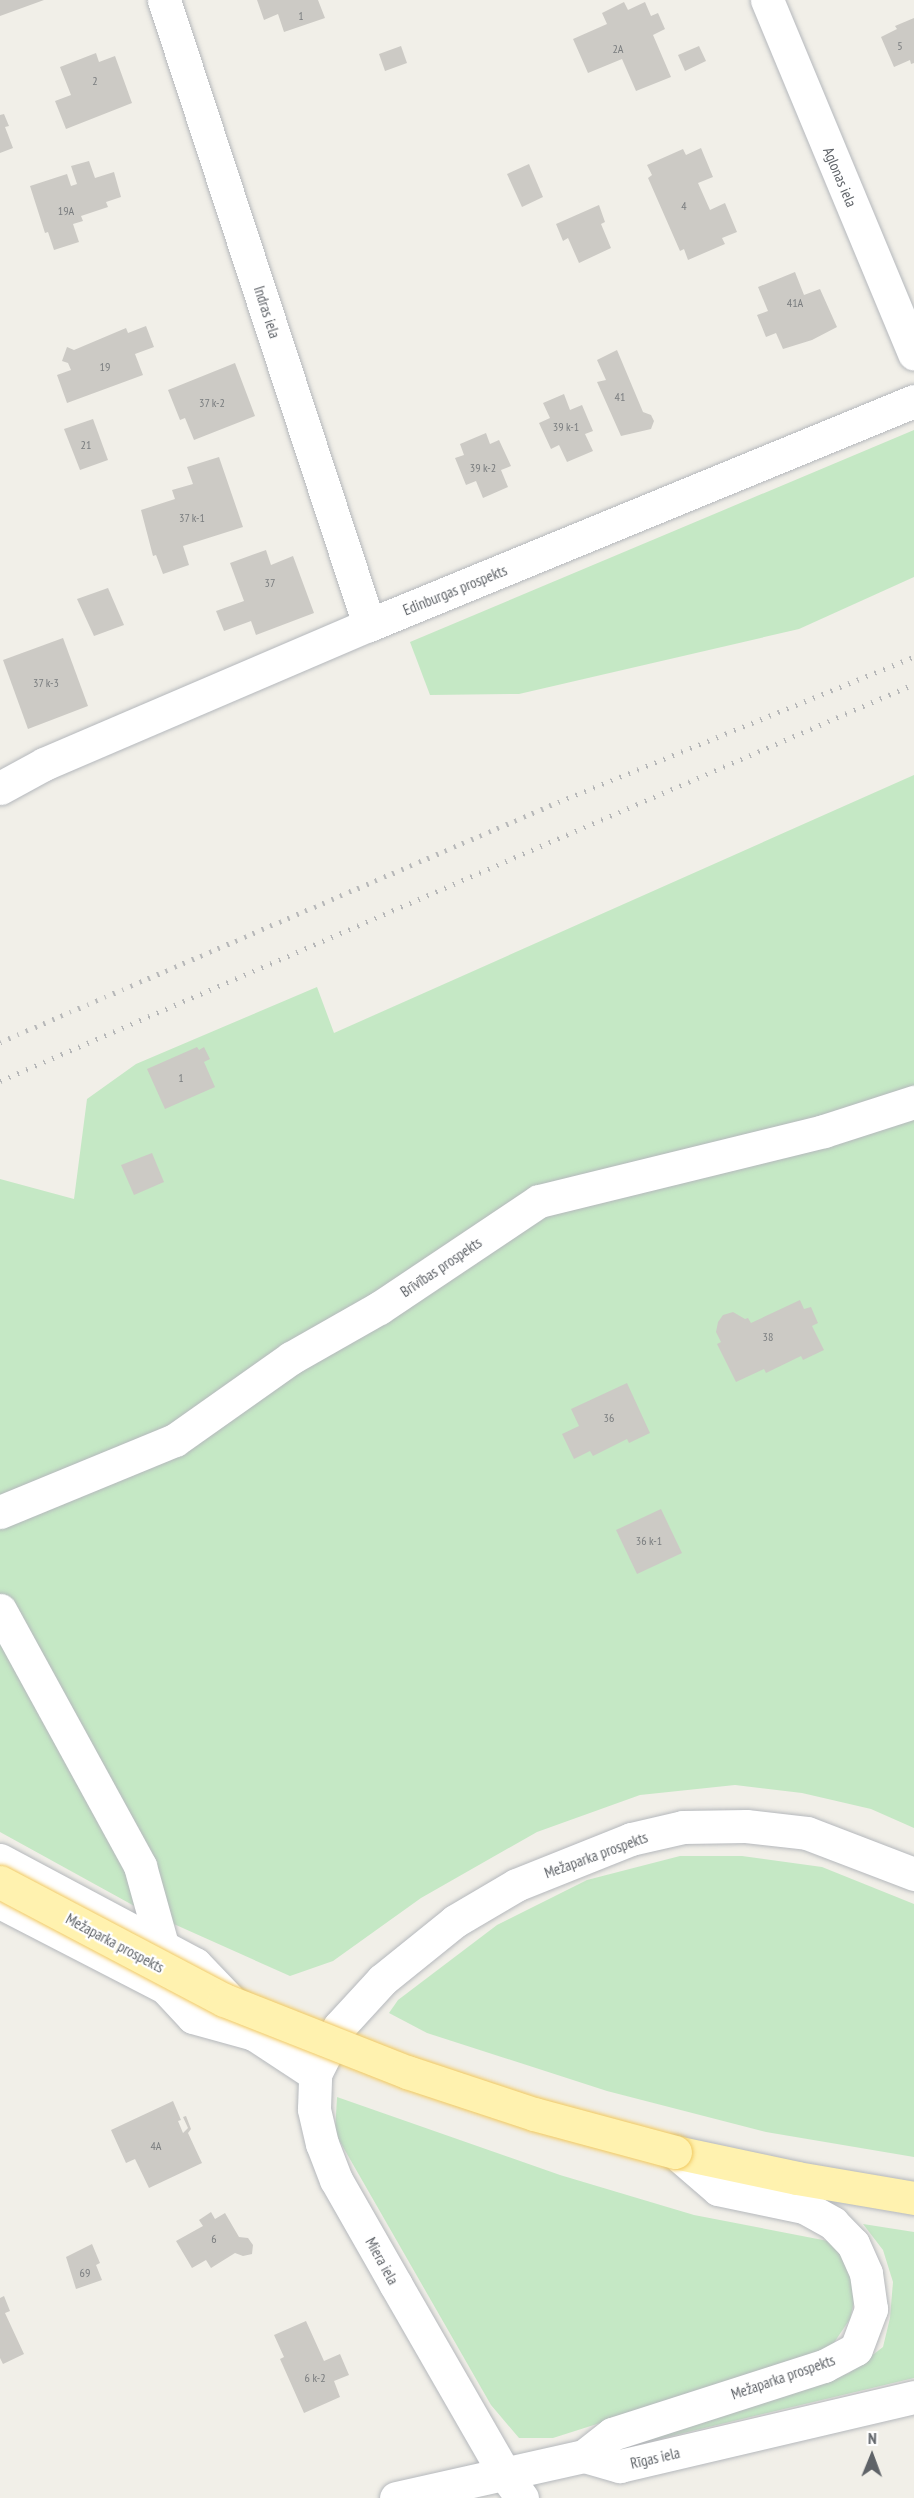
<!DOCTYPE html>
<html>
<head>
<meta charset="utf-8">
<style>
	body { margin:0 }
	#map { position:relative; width:914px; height:2498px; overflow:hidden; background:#f1efe8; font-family:"PT Sans Narrow",sans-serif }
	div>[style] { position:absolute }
	.green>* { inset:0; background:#c5e8c5 }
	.building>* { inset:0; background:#cccac5 }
	.roads { filter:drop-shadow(0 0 2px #b5b8bc) drop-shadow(0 0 2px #b5b8bc) }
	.minor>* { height:33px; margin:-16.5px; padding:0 16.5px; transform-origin:16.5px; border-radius:16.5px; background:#fff }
	.major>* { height:33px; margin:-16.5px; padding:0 16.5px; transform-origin:16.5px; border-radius:16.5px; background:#fff2af }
	.rail>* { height:4.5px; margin-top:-2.25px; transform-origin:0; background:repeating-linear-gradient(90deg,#b6b7b8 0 1.5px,transparent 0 9.5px) }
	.bridges { filter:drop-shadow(0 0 2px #f2c960) drop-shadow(0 0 2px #f2c960) }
	.major-bridge>* { height:33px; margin:-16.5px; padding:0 16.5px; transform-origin:16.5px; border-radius:16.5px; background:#fff2af }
	span { translate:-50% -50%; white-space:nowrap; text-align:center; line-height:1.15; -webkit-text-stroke:4.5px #fff; paint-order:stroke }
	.number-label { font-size:12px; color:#7a7d7f }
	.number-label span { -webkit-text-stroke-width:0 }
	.street-label { font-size:15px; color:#5f6368 }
	.north { position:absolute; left:842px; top:2426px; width:60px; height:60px; -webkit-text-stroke:4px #fff; paint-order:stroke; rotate:1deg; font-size:16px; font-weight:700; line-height:24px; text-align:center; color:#5f6368 }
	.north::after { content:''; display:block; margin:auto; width:21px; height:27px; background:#5f6368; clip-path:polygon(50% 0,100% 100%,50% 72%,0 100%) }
</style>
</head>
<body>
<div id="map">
	<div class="green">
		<div style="clip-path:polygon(914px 430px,914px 577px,799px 629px,519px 694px,430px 695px,410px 642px)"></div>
		<div style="clip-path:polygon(914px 775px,914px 1828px,871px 1809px,802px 1793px,735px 1785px,640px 1795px,537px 1832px,421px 1898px,333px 1961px,290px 1976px,138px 1908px,0 1832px,0 1179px,74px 1199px,87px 1099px,136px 1064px,317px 987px,334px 1033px)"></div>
		<div style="clip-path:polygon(680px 1856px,742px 1856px,822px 1867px,914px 1904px,914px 2157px,766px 2132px,607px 2091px,427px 2033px,389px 2013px,398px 2000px,497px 1925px,587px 1880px)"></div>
		<div style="clip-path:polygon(337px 2097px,560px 2175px,694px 2215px,828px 2241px,846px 2257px,859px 2280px,850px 2319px,829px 2350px,553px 2438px,519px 2438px,491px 2405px,335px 2133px)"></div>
		<div style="clip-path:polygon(863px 2224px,914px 2232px,914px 2378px,642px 2443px,641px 2440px,849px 2373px,883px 2347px,890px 2318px,893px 2282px,883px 2250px)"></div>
	</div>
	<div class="building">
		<div style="clip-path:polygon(0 0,44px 0,0 16px)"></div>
		<div style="clip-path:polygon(257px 0,318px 0,325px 18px,284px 32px,278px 14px,264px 20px)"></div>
		<div style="clip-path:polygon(624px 2px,628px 10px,645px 2px,651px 16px,658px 13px,665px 29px,653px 35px,671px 77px,636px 91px,622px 59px,588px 73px,573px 39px,607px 24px,602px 13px)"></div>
		<div style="clip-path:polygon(914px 18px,914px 63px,911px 64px,910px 60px,894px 67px,881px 37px,897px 29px,895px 26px)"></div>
		<div style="clip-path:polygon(401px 46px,407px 63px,385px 71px,379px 54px)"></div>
		<div style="clip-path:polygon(699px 46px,706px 61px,685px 71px,678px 55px)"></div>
		<div style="clip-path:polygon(96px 53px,99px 62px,115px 56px,132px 103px,66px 129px,55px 101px,71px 95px,60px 67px)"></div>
		<div style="clip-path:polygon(4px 114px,9px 126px,5px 127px,13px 148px,0 153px,0 115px)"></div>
		<div style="clip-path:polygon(701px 148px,713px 177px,698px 183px,710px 210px,725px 203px,737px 232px,722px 238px,725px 244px,688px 260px,684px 249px,680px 251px,648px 178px,652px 175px,647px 165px,683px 149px,686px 155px)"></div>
		<div style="clip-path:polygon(89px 161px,95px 178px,114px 172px,121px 197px,106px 202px,108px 207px,81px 216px,83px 221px,73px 224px,79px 242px,54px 250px,48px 232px,45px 233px,30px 186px,67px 174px,71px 186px,77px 184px,71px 166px)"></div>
		<div style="clip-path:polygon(529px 164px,543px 197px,522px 207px,507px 174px)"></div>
		<div style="clip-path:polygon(599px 205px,605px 222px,601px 224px,611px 248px,579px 263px,568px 238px,563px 241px,556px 224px)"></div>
		<div style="clip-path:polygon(795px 272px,804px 295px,820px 289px,837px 327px,812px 340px,783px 349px,776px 333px,766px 337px,757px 315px,768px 311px,758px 287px)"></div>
		<div style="clip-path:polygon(146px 326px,154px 347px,135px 354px,143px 375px,67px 403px,57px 375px,71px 370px,68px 363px,62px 361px,67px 347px,74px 350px,126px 328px,128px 333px)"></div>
		<div style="clip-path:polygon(617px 350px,643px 412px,651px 415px,654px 421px,651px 429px,621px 436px,597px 382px,606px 380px,597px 360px)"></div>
		<div style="clip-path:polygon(235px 363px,255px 416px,194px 440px,185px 418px,180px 420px,168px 390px)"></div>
		<div style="clip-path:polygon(564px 394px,570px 410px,582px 405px,593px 431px,585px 434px,593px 451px,567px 462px,559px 445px,551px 449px,539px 423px,550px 418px,543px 403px)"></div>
		<div style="clip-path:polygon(93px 419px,108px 460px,80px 470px,64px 429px)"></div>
		<div style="clip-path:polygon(486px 433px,490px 444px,499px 440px,511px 466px,501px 470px,508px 487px,483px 498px,476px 481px,466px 485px,455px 458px,464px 455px,460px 444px)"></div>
		<div style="clip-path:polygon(219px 457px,243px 527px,183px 546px,189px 565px,163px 574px,156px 555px,153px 556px,141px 510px,175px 499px,172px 490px,193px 484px,187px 467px)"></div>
		<div style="clip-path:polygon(266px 550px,271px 565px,293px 556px,314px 613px,256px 635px,251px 621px,224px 631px,216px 611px,244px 601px,230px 563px)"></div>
		<div style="clip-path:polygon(108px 588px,124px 625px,94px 636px,77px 599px)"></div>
		<div style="clip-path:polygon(63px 638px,88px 706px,28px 729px,3px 660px)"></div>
		<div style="clip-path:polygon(197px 1047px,199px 1050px,204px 1047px,210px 1059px,204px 1062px,215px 1087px,165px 1109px,147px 1069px)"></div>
		<div style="clip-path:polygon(152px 1153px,164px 1182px,134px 1195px,121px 1165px)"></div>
		<div style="clip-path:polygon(800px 1300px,804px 1309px,811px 1307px,818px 1323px,812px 1326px,824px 1350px,803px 1360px,801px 1356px,766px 1373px,764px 1369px,736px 1382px,717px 1344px,721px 1342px,716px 1332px,718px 1322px,723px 1315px,733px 1312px,745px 1319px,748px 1318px,751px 1323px)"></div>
		<div style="clip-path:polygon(627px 1383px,650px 1433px,629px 1443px,627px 1439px,593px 1456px,590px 1451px,574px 1459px,562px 1434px,579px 1426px,571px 1409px)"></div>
		<div style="clip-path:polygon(661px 1509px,682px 1553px,637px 1574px,616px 1530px)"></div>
		<div style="clip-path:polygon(173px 2101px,181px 2120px,178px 2121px,183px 2133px,188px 2128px,183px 2117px,186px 2116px,191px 2129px,188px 2133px,202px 2163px,149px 2188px,135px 2159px,126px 2163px,111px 2130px)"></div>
		<div style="clip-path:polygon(211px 2212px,215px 2219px,225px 2213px,239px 2237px,248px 2238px,253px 2245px,252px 2254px,243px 2256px,235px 2253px,211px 2268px,206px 2260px,192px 2268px,176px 2241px,203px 2226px,199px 2220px)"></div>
		<div style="clip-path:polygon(92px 2244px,100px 2263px,96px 2265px,102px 2280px,76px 2289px,66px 2257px)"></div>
		<div style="clip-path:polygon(4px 2296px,10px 2311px,5px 2313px,24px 2354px,3px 2364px,0 2358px,0 2298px)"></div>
		<div style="clip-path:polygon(306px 2321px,324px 2361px,340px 2354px,349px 2375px,334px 2381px,340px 2397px,304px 2413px,280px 2359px,284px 2357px,274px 2335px)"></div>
	</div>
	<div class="roads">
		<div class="minor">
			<div style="left:164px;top:0;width:658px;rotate:71.84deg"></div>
			<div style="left:767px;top:0;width:383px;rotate:67.4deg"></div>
			<div style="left:0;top:788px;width:50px;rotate:-28.6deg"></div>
			<div style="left:44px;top:764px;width:353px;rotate:-23.2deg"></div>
			<div style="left:369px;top:625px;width:589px;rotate:-22.34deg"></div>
			<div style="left:0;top:1512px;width:189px;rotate:-22.4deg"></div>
			<div style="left:175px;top:1440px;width:142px;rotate:-35.3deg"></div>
			<div style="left:291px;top:1358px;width:101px;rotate:-29.6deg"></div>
			<div style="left:379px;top:1308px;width:192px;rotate:-33.8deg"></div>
			<div style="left:539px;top:1201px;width:293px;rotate:-13.8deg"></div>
			<div style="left:824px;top:1131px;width:95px;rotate:-17.9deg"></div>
			<div style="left:0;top:1610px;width:292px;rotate:61.3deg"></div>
			<div style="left:140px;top:1866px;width:82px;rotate:74.4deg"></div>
			<div style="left:162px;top:1945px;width:42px;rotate:85.9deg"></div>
			<div style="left:165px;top:1987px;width:41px;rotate:47deg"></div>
			<div style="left:193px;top:2017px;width:63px;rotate:15.6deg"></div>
			<div style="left:0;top:1860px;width:221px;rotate:28.1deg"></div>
			<div style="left:195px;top:1964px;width:65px;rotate:46.2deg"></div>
			<div style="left:240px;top:2011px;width:27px;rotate:59deg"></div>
			<div style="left:254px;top:2034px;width:73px;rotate:33.3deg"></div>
			<div style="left:0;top:1902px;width:186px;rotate:27.3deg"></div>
			<div style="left:584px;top:2456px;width:36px;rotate:-38deg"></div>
			<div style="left:612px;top:2434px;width:223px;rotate:-17.8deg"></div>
			<div style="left:824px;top:2366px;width:36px;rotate:-28deg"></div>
			<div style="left:856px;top:2349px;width:43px;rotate:-69.4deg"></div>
			<div style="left:871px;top:2309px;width:36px;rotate:-98deg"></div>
			<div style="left:866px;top:2273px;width:32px;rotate:-114deg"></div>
			<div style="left:853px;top:2244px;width:29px;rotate:-134deg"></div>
			<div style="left:833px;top:2223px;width:33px;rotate:-151deg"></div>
			<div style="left:804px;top:2207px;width:88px;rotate:-168.2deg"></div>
			<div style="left:718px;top:2189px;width:57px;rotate:-139.3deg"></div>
			<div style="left:396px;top:2498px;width:193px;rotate:-12.6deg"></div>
			<div style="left:584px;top:2456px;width:37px;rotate:16deg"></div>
			<div style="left:620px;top:2466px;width:302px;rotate:-13.2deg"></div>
			<div style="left:522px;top:2498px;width:31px;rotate:-126deg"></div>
			<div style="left:504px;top:2473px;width:217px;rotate:-119.9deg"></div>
			<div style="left:396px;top:2285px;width:121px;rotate:-119.7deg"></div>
			<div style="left:336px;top:2180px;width:39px;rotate:-111deg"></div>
			<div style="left:322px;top:2144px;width:36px;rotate:-103deg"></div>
			<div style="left:314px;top:2109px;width:35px;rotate:-88deg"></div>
			<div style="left:315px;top:2074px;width:53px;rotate:-62.9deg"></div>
			<div style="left:339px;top:2027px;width:64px;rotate:-47.5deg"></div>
			<div style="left:382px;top:1980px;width:94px;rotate:-38.9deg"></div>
			<div style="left:455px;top:1921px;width:71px;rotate:-30.5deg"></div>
			<div style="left:516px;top:1885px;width:124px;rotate:-21.8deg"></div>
			<div style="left:631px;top:1839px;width:53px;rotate:-13deg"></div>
			<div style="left:683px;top:1827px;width:63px;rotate:-0.9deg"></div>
			<div style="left:746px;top:1826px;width:61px;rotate:6.5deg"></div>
			<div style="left:807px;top:1833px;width:115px;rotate:21deg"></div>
		</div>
		<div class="major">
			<div style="left:675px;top:2152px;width:125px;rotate:12deg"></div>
			<div style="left:797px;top:2178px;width:119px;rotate:9.7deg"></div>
		</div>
	</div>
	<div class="rail">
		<div style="left:0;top:1042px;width:607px;rotate:-23.27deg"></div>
		<div style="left:558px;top:802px;width:384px;rotate:-22.2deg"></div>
		<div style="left:0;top:1081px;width:996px;rotate:-23.48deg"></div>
	</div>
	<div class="bridges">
		<div class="major-bridge">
			<div style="left:0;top:1882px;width:253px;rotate:27.8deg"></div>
			<div style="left:224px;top:2000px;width:197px;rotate:21.5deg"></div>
			<div style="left:407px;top:2072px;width:134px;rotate:18.3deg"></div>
			<div style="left:534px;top:2114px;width:146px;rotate:15.1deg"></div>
		</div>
	</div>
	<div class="number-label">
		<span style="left:301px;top:16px">1</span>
		<span style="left:900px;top:46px">5</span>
		<span style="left:618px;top:49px">2A</span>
		<span style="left:95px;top:81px">2</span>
		<span style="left:684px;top:206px">4</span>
		<span style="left:66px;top:211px">19A</span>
		<span style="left:795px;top:303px">41A</span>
		<span style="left:105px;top:367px">19</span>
		<span style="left:620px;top:397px">41</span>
		<span style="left:212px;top:403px">37 k-2</span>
		<span style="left:566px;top:427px">39 k-1</span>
		<span style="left:86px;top:445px">21</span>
		<span style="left:483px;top:468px">39 k-2</span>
		<span style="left:192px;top:518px">37 k-1</span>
		<span style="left:270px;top:583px">37</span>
		<span style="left:46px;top:683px">37 k-3</span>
		<span style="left:181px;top:1078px">1</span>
		<span style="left:768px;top:1337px">38</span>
		<span style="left:609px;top:1418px">36</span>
		<span style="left:649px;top:1541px">36 k-1</span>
		<span style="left:156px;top:2146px">4A</span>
		<span style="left:214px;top:2239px">6</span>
		<span style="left:85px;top:2273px">69</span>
		<span style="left:315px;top:2378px">6 k-2</span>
	</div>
	<div class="street-label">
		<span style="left:840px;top:177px;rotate:67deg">Aglonas iela</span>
		<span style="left:267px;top:312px;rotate:72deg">Indras iela</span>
		<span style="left:455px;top:590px;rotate:-22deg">Edinburgas prospekts</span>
		<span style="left:441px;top:1267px;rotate:-34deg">Brīvības prospekts</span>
		<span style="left:596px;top:1855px;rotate:-20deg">Mežaparka prospekts</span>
		<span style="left:115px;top:1943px;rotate:28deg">Mežaparka prospekts</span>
		<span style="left:382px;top:2261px;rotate:61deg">Miera iela</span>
		<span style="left:783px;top:2377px;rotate:-19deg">Mežaparka prospekts</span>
		<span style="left:655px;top:2458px;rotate:-13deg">Rīgas iela</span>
	</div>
	<div class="north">N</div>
</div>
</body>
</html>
